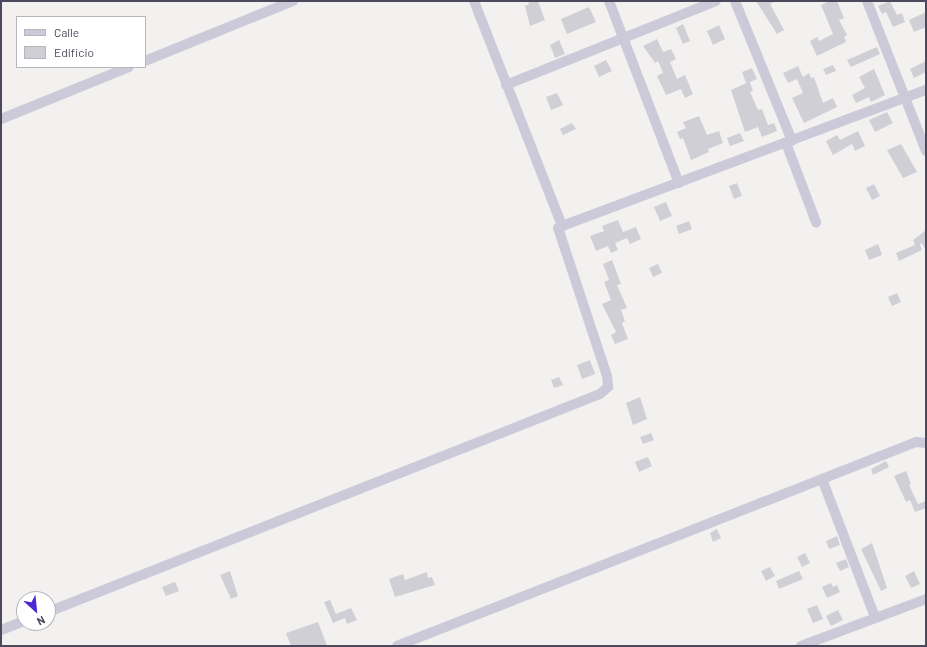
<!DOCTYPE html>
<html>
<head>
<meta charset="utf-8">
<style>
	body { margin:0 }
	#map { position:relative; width:927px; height:647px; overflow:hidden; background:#f2f1ef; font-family:Barlow,sans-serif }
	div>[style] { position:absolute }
	.building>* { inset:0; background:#d1cfd6 }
	.minor>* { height:10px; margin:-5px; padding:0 5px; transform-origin:5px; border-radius:5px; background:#cccad8 }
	span { translate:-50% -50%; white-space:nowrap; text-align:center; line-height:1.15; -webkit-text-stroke:3.5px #fff; paint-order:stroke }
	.frame { position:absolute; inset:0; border:2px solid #4b495b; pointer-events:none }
	.legend { position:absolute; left:16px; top:16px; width:130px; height:52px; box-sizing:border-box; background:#fff; border:1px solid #b7b6bd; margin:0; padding:5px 7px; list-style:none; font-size:12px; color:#4b495b }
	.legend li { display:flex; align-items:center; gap:8px; height:20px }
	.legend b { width:20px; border:1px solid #b7b6bd }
	.north { position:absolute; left:16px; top:591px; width:40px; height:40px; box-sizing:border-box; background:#fff; border:1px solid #b7b6bd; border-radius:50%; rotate:153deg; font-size:11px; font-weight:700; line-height:16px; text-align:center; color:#4b495b }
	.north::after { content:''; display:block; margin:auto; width:14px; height:18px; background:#4d28d3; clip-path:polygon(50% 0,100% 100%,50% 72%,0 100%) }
</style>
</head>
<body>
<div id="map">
	<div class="building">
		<div style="clip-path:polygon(528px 1px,538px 1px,545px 20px,530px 26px,525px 6px,529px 4px)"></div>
		<div style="clip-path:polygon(756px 1px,776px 1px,770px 4px,784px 30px,777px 34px)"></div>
		<div style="clip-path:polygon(830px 1px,837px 1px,844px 18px,839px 20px,847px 35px,844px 37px,846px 42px,817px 56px,810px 41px,817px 37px,819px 41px,833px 34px,821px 5px)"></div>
		<div style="clip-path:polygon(890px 1px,897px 15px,902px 13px,905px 22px,893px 27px,886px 12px,882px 14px,878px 6px)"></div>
		<div style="clip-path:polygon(589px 7px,596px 22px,567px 34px,561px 19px)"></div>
		<div style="clip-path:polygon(926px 12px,926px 27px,914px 32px,909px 20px)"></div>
		<div style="clip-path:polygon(683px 24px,690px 41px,683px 44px,676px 28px)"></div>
		<div style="clip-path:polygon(719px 25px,725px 39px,713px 45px,707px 31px)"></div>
		<div style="clip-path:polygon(657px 39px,663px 52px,671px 49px,676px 59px,670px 62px,677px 79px,685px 75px,693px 94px,685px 98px,681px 89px,666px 95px,657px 76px,663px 73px,658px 61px,655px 63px,643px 46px)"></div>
		<div style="clip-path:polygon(559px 40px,565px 54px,555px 58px,550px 45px)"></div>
		<div style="clip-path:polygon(877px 47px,880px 54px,851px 67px,847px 60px)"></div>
		<div style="clip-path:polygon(606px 60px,612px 71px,599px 77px,594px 66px)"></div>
		<div style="clip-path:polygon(926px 61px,926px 72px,914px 78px,910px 69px)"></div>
		<div style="clip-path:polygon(833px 65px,836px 71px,826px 75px,823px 69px)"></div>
		<div style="clip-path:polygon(798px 66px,803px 77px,809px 73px,811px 78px,814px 77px,823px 103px,833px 98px,837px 107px,804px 123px,792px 98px,803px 93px,797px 79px,788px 83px,783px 73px)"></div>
		<div style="clip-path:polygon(752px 68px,757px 79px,750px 82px,753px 91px,750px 92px,758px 110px,762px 109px,768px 125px,774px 123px,777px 131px,762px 137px,758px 127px,745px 132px,731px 90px,749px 82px,746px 83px,742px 72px)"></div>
		<div style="clip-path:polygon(874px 69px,885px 95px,871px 102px,869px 97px,856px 103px,852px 95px,865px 88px,859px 77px)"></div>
		<div style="clip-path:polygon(557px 93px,563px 105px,551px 110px,546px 97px)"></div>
		<div style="clip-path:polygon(887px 112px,893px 123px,875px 132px,869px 120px)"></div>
		<div style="clip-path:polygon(699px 116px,707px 135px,719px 131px,723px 143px,708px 149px,709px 152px,691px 160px,683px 138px,680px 139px,677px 132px,686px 128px,683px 122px)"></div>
		<div style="clip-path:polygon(572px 123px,576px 129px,563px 135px,560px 129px)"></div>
		<div style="clip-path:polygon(858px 131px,865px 146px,855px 151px,852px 144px,833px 155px,826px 141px,837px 135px,840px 140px)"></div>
		<div style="clip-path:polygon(740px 133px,744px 141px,730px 146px,727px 138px)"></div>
		<div style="clip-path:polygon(901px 144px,917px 172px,903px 178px,887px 150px)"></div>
		<div style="clip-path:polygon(737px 183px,742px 196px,734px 199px,729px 186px)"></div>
		<div style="clip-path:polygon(874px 184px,880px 196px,872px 200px,866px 188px)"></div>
		<div style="clip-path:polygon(666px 202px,672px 216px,660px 221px,654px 207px)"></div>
		<div style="clip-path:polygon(618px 220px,623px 232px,636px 227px,641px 239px,630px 244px,627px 238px,615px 243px,618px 250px,611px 253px,608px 246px,596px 251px,590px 236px,604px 231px,602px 226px)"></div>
		<div style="clip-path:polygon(689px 221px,692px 229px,679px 234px,676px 226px)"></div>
		<div style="clip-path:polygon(926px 230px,926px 251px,922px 243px,920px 244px,922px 250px,899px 261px,896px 253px,915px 245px,913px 240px)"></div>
		<div style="clip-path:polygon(878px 244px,882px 255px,869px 260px,865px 250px)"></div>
		<div style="clip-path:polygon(612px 260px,621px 284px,617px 285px,627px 308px,621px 310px,625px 321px,622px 323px,628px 339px,615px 344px,611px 335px,616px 332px,602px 304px,611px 300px,604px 282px,609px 280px,603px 264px)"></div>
		<div style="clip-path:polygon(658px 264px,662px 273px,653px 277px,649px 268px)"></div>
		<div style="clip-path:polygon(897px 293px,901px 302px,892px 306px,888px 297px)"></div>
		<div style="clip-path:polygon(590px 360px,595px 374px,582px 379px,577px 365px)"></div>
		<div style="clip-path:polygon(559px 377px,563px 385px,554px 388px,551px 380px)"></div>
		<div style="clip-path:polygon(640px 397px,647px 419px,633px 425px,626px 403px)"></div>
		<div style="clip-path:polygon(651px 433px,654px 440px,643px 444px,640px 437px)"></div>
		<div style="clip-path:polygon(648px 457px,652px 466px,639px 472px,635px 462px)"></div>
		<div style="clip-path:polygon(886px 461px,889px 467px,873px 475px,871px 469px)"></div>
		<div style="clip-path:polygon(906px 471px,911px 484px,909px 485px,918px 504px,926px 501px,926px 508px,915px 512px,910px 500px,906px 502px,894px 476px)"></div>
		<div style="clip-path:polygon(717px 529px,721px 538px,713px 542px,710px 533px)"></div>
		<div style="clip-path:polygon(837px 536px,840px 545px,829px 549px,826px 541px)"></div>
		<div style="clip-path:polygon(872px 543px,887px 588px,881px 591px,861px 549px)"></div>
		<div style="clip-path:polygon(805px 553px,810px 563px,802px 567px,797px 557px)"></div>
		<div style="clip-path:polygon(846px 559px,849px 567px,840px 571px,836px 563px)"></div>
		<div style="clip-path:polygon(770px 567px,775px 576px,766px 581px,761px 571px)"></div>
		<div style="clip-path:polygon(230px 571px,238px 596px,231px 599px,220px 575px)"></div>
		<div style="clip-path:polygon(799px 571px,803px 579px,779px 589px,776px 581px)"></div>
		<div style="clip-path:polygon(914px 571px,920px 584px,911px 588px,905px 576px)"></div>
		<div style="clip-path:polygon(427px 572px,428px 578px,432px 577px,435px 585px,395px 597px,389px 579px,403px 574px,405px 580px)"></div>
		<div style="clip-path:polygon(175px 582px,179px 591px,166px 596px,162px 587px)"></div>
		<div style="clip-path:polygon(831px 583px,833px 587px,837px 585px,840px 592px,827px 598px,822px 587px)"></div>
		<div style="clip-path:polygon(330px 600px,336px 614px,351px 608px,357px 620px,347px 624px,345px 618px,333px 623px,324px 602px)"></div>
		<div style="clip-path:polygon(817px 605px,823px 619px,813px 623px,807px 609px)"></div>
		<div style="clip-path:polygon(838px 610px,843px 620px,831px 626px,826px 616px)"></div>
		<div style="clip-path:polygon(318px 622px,327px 646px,291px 646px,286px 633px)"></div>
	</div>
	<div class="minor">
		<div style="left:474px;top:1px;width:242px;rotate:68.6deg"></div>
		<div style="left:562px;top:226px;width:389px;rotate:-20.5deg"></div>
		<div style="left:609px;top:1px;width:195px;rotate:69deg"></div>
		<div style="left:735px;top:1px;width:151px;rotate:67.8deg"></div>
		<div style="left:867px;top:1px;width:161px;rotate:68.5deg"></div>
		<div style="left:145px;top:61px;width:160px;rotate:-22.1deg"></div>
		<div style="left:506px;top:85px;width:226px;rotate:-21.8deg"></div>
		<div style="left:1px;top:119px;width:138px;rotate:-22.1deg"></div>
		<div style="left:786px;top:143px;width:85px;rotate:69.2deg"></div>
		<div style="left:822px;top:479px;width:148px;rotate:69deg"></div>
		<div style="left:48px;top:612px;width:593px;rotate:-21.55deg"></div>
		<div style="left:600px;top:394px;width:11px;rotate:-41deg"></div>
		<div style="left:608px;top:387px;width:11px;rotate:-95deg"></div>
		<div style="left:607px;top:376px;width:156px;rotate:-108.3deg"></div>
		<div style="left:1px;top:630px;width:25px;rotate:-21deg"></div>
		<div style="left:397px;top:646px;width:558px;rotate:-21.46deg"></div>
		<div style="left:916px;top:442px;width:10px;rotate:6deg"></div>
		<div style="left:801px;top:646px;width:134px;rotate:-20.6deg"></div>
	</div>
	<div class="frame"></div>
	<ul class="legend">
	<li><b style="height:5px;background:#cccad8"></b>Calle</li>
	<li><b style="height:11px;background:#d1cfd6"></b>Edificio</li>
	</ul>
	<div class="north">N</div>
</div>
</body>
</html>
